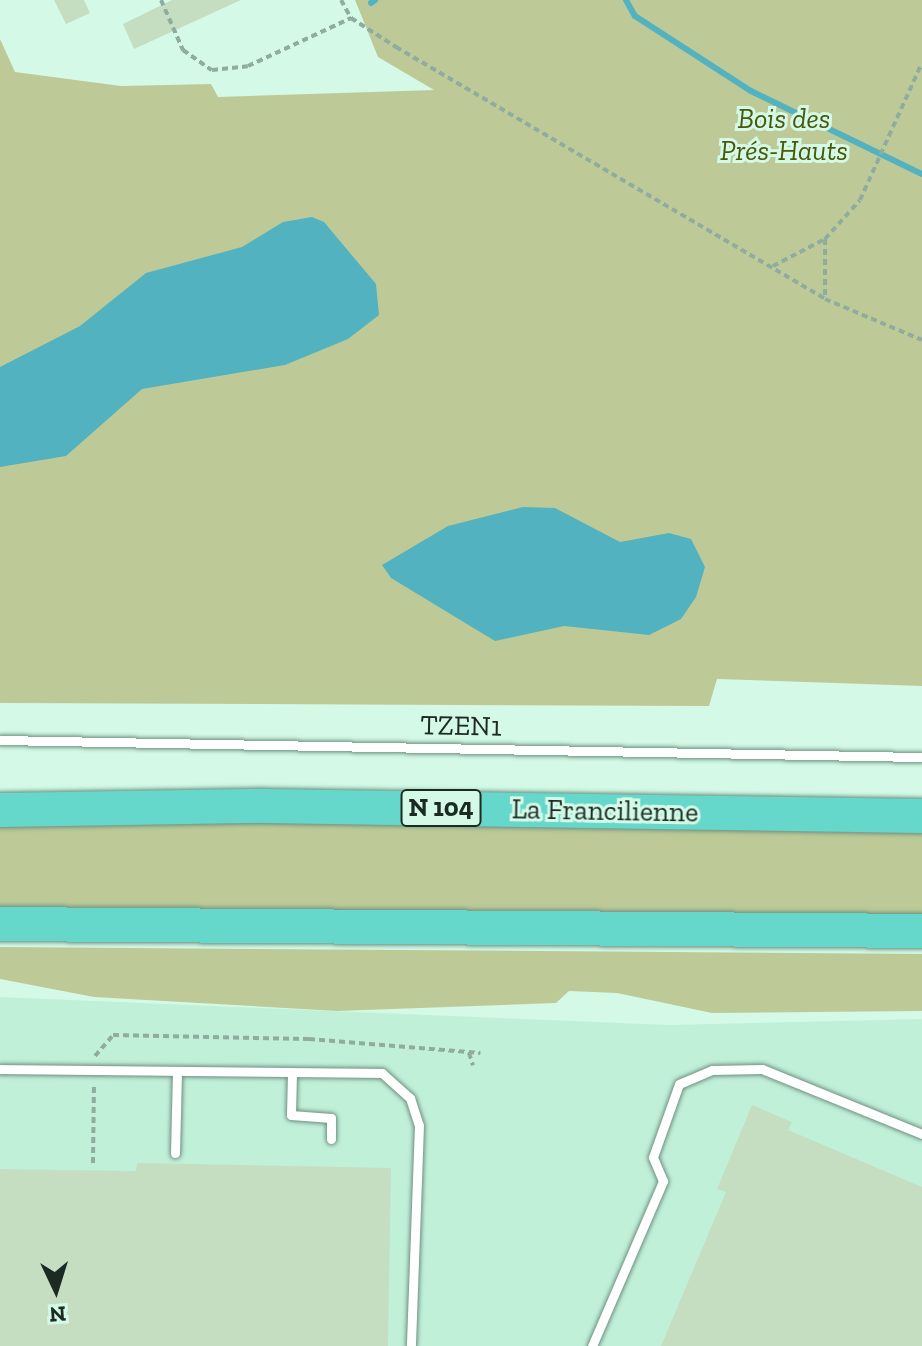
<!DOCTYPE html>
<html>
<head>
<meta charset="utf-8">
<style>
	body { margin:0 }
	#map { position:relative; width:922px; height:1346px; overflow:hidden; background:#d4fae7; font-family:"Zilla Slab",serif }
	div>[style] { position:absolute }
	.built>* { inset:0; background:#c1f0d9 }
	.green>* { inset:0; background:#bdca97 }
	.water>* { inset:0; background:#53b2bf }
	.stream>* { height:6px; margin:-3px; padding:0 3px; transform-origin:3px; border-radius:3px; background:#53b2bf }
	.building>* { inset:0; background:#c5dec2 }
	.path>* { height:4px; margin-top:-2px; transform-origin:0; background:repeating-linear-gradient(90deg,#8fac9e 0 6px,transparent 0 10px) }
	.roads { filter:drop-shadow(0 0 2px #6e9180) drop-shadow(0 0 2px #6e9180) }
	.lane>* { height:9px; margin:-4.5px; padding:0 4.5px; transform-origin:4.5px; border-radius:4.5px; background:#fff }
	.highway>* { height:34px; margin:-17px; padding:0 17px; transform-origin:17px; border-radius:17px; background:#66d7cb }
	span { translate:-50% -50%; white-space:nowrap; text-align:center; line-height:1.15; -webkit-text-stroke:6px #d4fae7; paint-order:stroke }
	.shield-label span { padding:2px 6px; background:#d4fae7; border:2px solid; border-radius:6px; -webkit-text-stroke-width:0 }
	.shield-label { font-size:26px; color:#1b2a23; font-weight:700 }
	.park-label { font-size:28px; color:#4a580b; font-style:italic }
	.street-label { font-size:28px; color:#1b2a23 }
	.north { position:absolute; left:16px; top:1250px; width:80px; height:80px; -webkit-text-stroke:6px #d4fae7; paint-order:stroke; rotate:176deg; font-size:22px; font-weight:700; line-height:32px; text-align:center; color:#1b2a23 }
	.north::after { content:''; display:block; margin:auto; width:28px; height:36px; background:#1b2a23; clip-path:polygon(50% 0,100% 100%,50% 72%,0 100%) }
</style>
</head>
<body>
<div id="map">
	<div class="built">
		<div style="clip-path:polygon(0 997px,668px 1025px,922px 1019px,922px 1346px,0 1346px)"></div>
	</div>
	<div class="green">
		<div style="clip-path:polygon(355px 0,922px 0,922px 686px,717px 679px,709px 706px,0 703px,0 39px,15px 72px,121px 86px,211px 84px,218px 97px,434px 90px,378px 57px)"></div>
		<div style="clip-path:polygon(0 819px,922px 832px,922px 916px,0 908px)"></div>
		<div style="clip-path:polygon(0 947px,922px 954px,922px 1011px,712px 1013px,617px 993px,569px 991px,556px 1003px,337px 1011px,94px 997px,0 979px)"></div>
	</div>
	<div class="water">
		<div style="clip-path:polygon(312px 217px,324px 222px,376px 284px,379px 315px,348px 339px,285px 365px,142px 389px,66px 456px,0 467px,0 367px,80px 326px,146px 273px,242px 247px,283px 222px)"></div>
		<div style="clip-path:polygon(523px 507px,555px 508px,620px 542px,669px 533px,691px 539px,705px 567px,696px 597px,681px 619px,649px 635px,564px 626px,495px 641px,391px 578px,382px 565px,448px 526px)"></div>
	</div>
	<div class="stream">
		<div style="left:626px;top:0;width:18px;rotate:61deg"></div>
		<div style="left:635px;top:16px;width:138px;rotate:32.9deg"></div>
		<div style="left:751px;top:91px;width:190px;rotate:25.9deg"></div>
		<div style="left:371px;top:3px;width:5px;rotate:-37deg"></div>
	</div>
	<div class="building">
		<div style="clip-path:polygon(54px 0,84px 0,90px 13px,66px 24px)"></div>
		<div style="clip-path:polygon(172px 0,241px 0,134px 49px,123px 24px)"></div>
		<div style="clip-path:polygon(752px 1105px,792px 1122px,788px 1130px,922px 1187px,922px 1346px,661px 1346px,726px 1192px,717px 1189px)"></div>
		<div style="clip-path:polygon(137px 1163px,391px 1168px,388px 1346px,0 1346px,0 1169px,136px 1171px)"></div>
	</div>
	<div class="path">
		<div style="left:161px;top:0;width:55px;rotate:66.3deg"></div>
		<div style="left:183px;top:50px;width:35px;rotate:35deg"></div>
		<div style="left:212px;top:70px;width:36px;rotate:-6deg"></div>
		<div style="left:248px;top:66px;width:114px;rotate:-25deg"></div>
		<div style="left:341px;top:0;width:21px;rotate:61deg"></div>
		<div style="left:351px;top:18px;width:54px;rotate:32.8deg"></div>
		<div style="left:396px;top:47px;width:498px;rotate:30.4deg"></div>
		<div style="left:825px;top:299px;width:105px;rotate:22.9deg"></div>
		<div style="left:825px;top:239px;width:60px;rotate:90deg"></div>
		<div style="left:773px;top:266px;width:59px;rotate:-27.4deg"></div>
		<div style="left:825px;top:239px;width:52px;rotate:-48.1deg"></div>
		<div style="left:860px;top:200px;width:150px;rotate:-65.7deg"></div>
		<div style="left:469px;top:1053px;width:13px;rotate:72deg"></div>
		<div style="left:95px;top:1056px;width:28px;rotate:-49deg"></div>
		<div style="left:113px;top:1035px;width:196px;rotate:1.2deg"></div>
		<div style="left:309px;top:1039px;width:172px;rotate:4.7deg"></div>
		<div style="left:93px;top:1163px;width:79px;rotate:-89.3deg"></div>
	</div>
	<div class="roads">
		<div class="lane">
			<div style="left:0;top:740px;width:922px;rotate:1.06deg"></div>
			<div style="left:0;top:1069px;width:382px;rotate:0.6deg"></div>
			<div style="left:382px;top:1073px;width:38px;rotate:42deg"></div>
			<div style="left:410px;top:1098px;width:28px;rotate:72deg"></div>
			<div style="left:419px;top:1125px;width:221px;rotate:92.1deg"></div>
			<div style="left:292px;top:1073px;width:42px;rotate:91.4deg"></div>
			<div style="left:291px;top:1115px;width:40px;rotate:4.3deg"></div>
			<div style="left:331px;top:1118px;width:21px;rotate:90deg"></div>
			<div style="left:175px;top:1153px;width:80px;rotate:-88.6deg"></div>
			<div style="left:592px;top:1346px;width:180px;rotate:-66.7deg"></div>
			<div style="left:663px;top:1181px;width:26px;rotate:-113deg"></div>
			<div style="left:653px;top:1157px;width:77px;rotate:-70.4deg"></div>
			<div style="left:679px;top:1084px;width:36px;rotate:-23deg"></div>
			<div style="left:712px;top:1070px;width:50px;rotate:-1.1deg"></div>
			<div style="left:762px;top:1069px;width:173px;rotate:22.1deg"></div>
		</div>
		<div class="highway">
			<div style="left:0;top:810px;width:264px;rotate:-0.9deg"></div>
			<div style="left:264px;top:806px;width:658px;rotate:0.87deg"></div>
			<div style="left:0;top:924px;width:922px;rotate:0.43deg"></div>
		</div>
	</div>
	<div class="shield-label">
		<span style="left:441px;top:808px">N 104</span>
	</div>
	<div class="park-label">
		<span style="left:784px;top:135px">Bois des<br>Prés-Hauts</span>
	</div>
	<div class="street-label">
		<span style="left:461px;top:726px;rotate:1deg">TZEN1</span>
		<span style="left:605px;top:811px;rotate:1deg">La Francilienne</span>
	</div>
	<div class="north">N</div>
</div>
</body>
</html>
